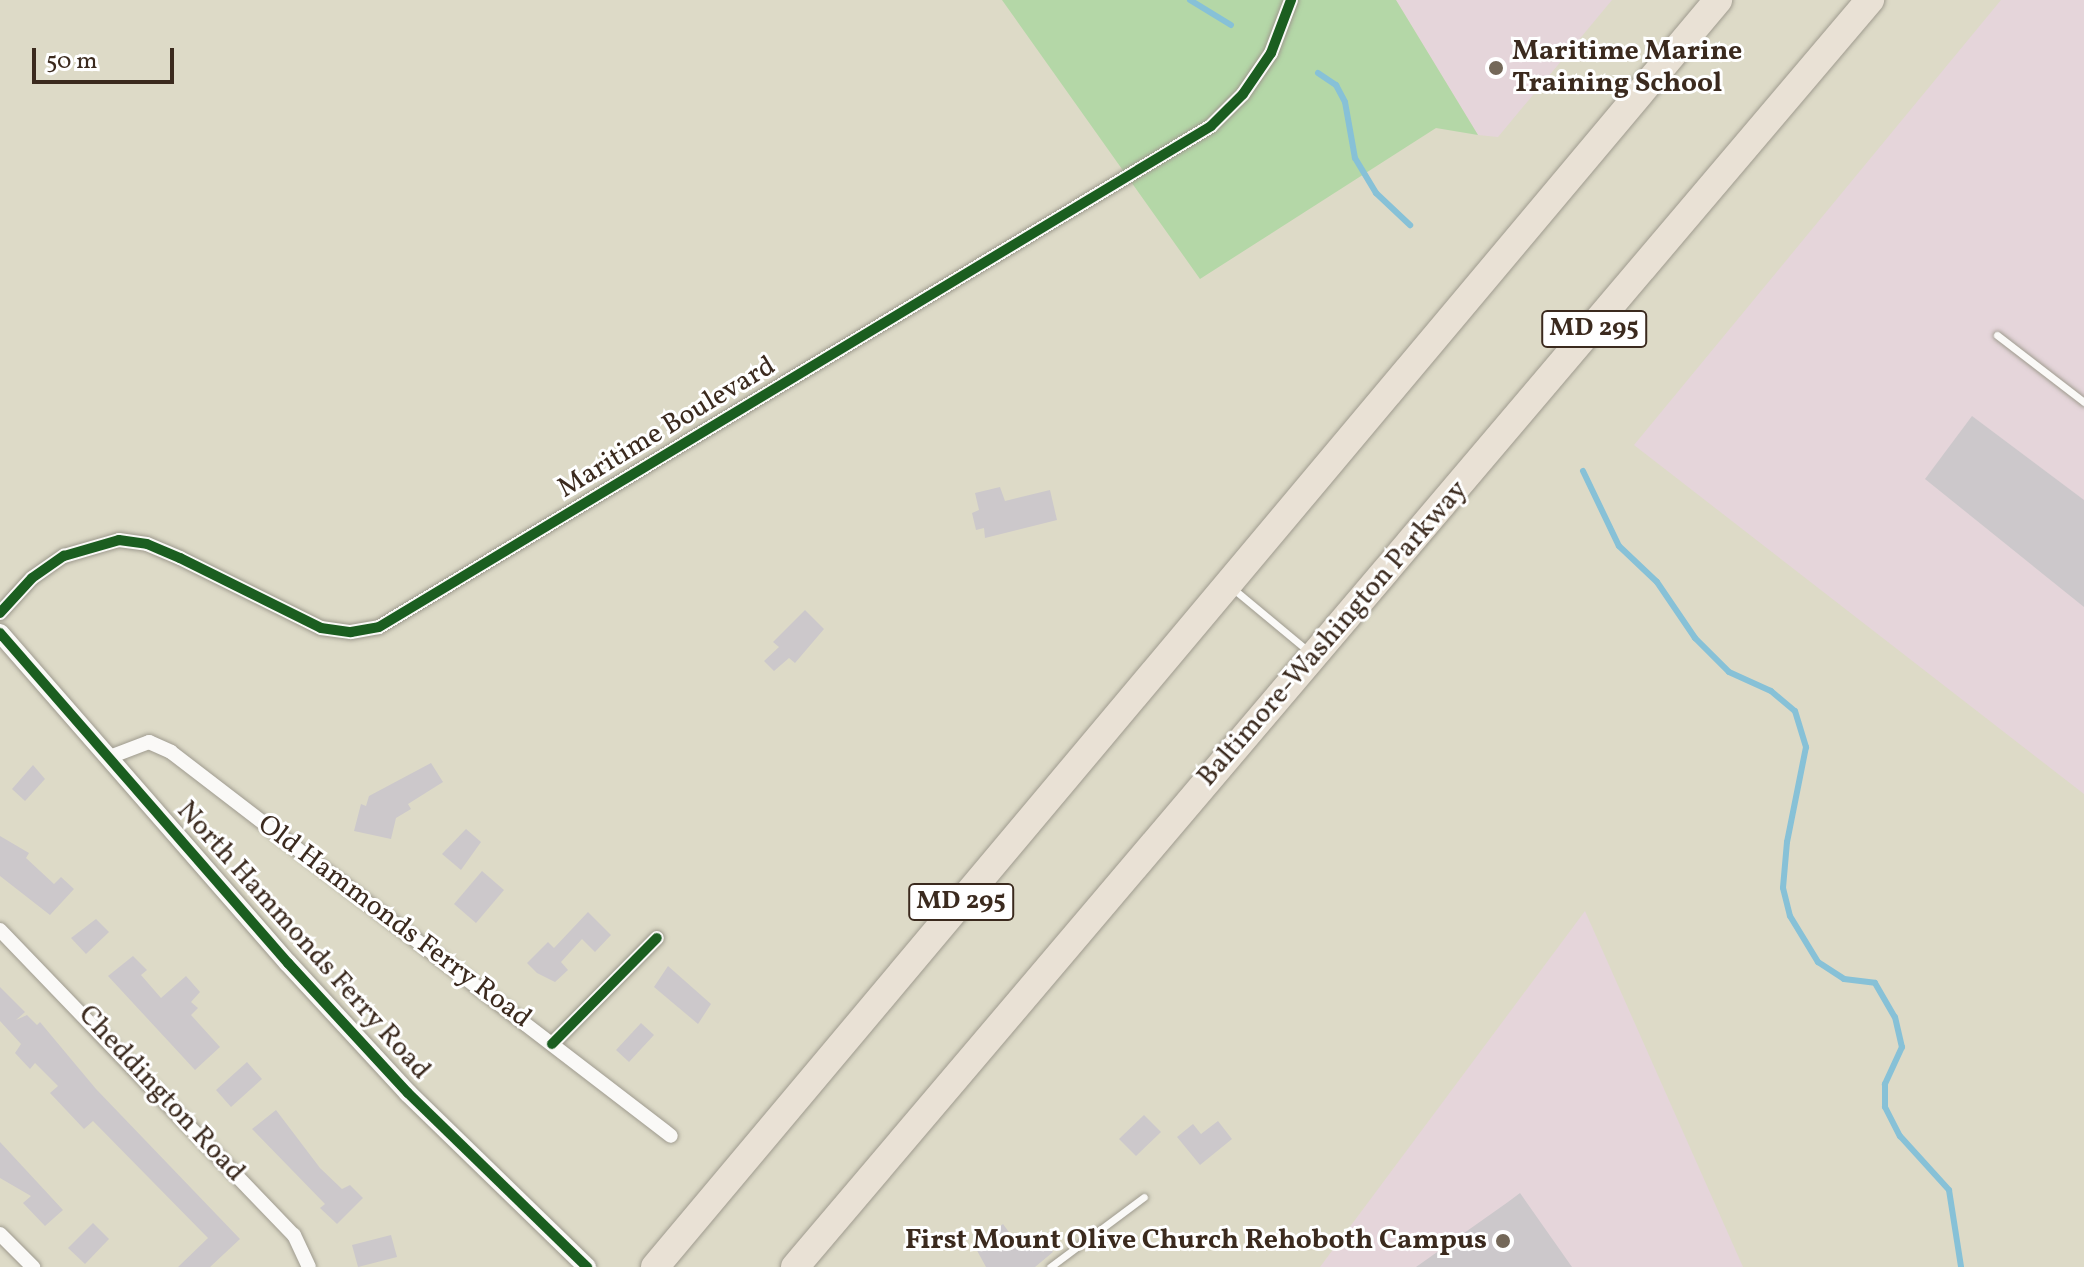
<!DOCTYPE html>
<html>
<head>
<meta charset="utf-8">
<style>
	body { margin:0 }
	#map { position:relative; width:2084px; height:1267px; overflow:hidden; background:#dddac7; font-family:Vollkorn,serif }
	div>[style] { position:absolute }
	.built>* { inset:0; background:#e5d5da }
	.green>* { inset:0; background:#b4d7a7 }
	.stream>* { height:6px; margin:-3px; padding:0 3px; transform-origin:3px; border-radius:3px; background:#87c1d7 }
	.building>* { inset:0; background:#ccc8cb }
	.roads { filter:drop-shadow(0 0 2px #9f9b8f) drop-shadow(0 0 2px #9f9b8f) }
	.service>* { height:7px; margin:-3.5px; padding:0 3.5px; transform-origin:3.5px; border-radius:3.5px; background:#faf9f7 }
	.minor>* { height:14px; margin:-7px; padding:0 7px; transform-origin:7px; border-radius:7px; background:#faf9f7 }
	.tertiary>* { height:18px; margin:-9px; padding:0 9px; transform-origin:9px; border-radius:9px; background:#faf9f7 }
	.motorway>* { height:28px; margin:-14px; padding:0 14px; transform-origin:14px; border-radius:14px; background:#e9e1d5 }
	.cycleway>* { height:10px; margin:-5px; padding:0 5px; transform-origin:5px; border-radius:5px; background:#1b5e20 }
	.dots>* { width:22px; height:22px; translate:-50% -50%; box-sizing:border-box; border:4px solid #fff; border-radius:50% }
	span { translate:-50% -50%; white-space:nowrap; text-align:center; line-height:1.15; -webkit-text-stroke:6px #fff; paint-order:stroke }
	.shield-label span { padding:2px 6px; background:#fff; border:2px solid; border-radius:6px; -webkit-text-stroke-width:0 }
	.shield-label { font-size:26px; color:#3b2a1e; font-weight:700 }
	.poi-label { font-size:28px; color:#3b2a1e; font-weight:700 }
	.left { translate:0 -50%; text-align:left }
	.right { translate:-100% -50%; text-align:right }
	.street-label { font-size:28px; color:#3b2a1e }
	.scale { position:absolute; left:32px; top:48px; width:142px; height:36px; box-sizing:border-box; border:4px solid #3b2a1e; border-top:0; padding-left:10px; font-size:24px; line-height:28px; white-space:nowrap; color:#3b2a1e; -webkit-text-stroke:6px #fff; paint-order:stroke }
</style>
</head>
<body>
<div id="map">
	<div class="built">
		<div style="clip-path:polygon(1396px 0,1612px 0,1498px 137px,1478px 135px)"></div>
		<div style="clip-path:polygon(2001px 0,2084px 0,2084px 794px,1634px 445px)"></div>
		<div style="clip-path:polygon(1585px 911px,1743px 1267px,1320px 1267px)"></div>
	</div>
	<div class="green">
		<div style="clip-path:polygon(1002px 0,1396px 0,1478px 135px,1436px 128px,1200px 279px)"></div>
	</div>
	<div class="stream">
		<div style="left:1190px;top:0;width:48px;rotate:31.4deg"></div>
		<div style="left:1318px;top:73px;width:22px;rotate:34deg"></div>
		<div style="left:1336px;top:85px;width:19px;rotate:62deg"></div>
		<div style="left:1345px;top:102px;width:57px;rotate:79.9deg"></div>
		<div style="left:1355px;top:158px;width:41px;rotate:59deg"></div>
		<div style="left:1376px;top:193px;width:47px;rotate:43.3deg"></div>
		<div style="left:1583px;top:471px;width:83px;rotate:64.4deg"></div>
		<div style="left:1619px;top:546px;width:52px;rotate:43.5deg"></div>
		<div style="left:1657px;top:582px;width:68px;rotate:55.8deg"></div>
		<div style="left:1695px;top:638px;width:48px;rotate:45deg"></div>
		<div style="left:1729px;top:672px;width:46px;rotate:24.3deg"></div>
		<div style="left:1771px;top:691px;width:31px;rotate:40deg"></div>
		<div style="left:1795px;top:711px;width:38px;rotate:73deg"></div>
		<div style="left:1806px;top:747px;width:97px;rotate:101.3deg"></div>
		<div style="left:1787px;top:842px;width:46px;rotate:95deg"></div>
		<div style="left:1783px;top:888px;width:29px;rotate:76deg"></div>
		<div style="left:1790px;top:916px;width:54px;rotate:58.7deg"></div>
		<div style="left:1818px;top:962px;width:31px;rotate:33deg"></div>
		<div style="left:1844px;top:979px;width:31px;rotate:7deg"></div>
		<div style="left:1875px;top:983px;width:39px;rotate:60deg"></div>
		<div style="left:1895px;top:1017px;width:31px;rotate:77deg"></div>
		<div style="left:1902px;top:1047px;width:41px;rotate:114.7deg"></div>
		<div style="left:1885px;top:1084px;width:23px;rotate:90deg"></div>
		<div style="left:1885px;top:1107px;width:33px;rotate:63deg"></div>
		<div style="left:1900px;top:1136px;width:73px;rotate:47.8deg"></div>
		<div style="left:1949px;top:1190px;width:78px;rotate:81.1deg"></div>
	</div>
	<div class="building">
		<div style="clip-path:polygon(1972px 416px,2084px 500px,2084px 607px,1925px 479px)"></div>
		<div style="clip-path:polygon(1000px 487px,1005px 501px,1050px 490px,1057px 520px,985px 538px,984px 528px,976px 530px,972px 513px,979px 510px,975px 493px)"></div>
		<div style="clip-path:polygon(805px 610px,824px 629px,795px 663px,789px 658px,774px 671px,764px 661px,779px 647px,773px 642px)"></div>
		<div style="clip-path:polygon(431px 763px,443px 782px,408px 804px,411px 809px,396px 818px,391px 839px,354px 831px,361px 804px,366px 806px,369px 796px)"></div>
		<div style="clip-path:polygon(33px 765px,45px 779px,25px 801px,12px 789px)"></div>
		<div style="clip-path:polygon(466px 829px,481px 842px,461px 870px,442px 854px)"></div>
		<div style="clip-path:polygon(0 836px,29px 853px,26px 858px,54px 884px,61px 877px,74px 889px,50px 915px,0 876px)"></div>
		<div style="clip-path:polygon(482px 871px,504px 890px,476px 923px,454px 904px)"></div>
		<div style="clip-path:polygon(588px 912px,611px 935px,595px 952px,582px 939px,561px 962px,568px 970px,555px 982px,537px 973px,527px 963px,548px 942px,554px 948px)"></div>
		<div style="clip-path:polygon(96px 919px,109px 932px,86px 954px,71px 938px)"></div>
		<div style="clip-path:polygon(133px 956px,147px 970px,141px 975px,161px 998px,186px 976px,200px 992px,191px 1002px,198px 1008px,191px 1015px,220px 1047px,195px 1070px,108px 976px)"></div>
		<div style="clip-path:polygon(668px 966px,711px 1004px,698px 1024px,654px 987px)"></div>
		<div style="clip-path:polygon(0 987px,25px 1012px,16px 1020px,27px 1015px,37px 1025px,40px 1022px,96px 1089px,240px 1239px,210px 1267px,178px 1267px,208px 1238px,93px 1121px,84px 1129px,50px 1093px,58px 1086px,35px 1063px,30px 1069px,15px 1053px,21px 1044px,0 1021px)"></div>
		<div style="clip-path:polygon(641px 1023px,654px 1035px,629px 1062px,616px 1050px)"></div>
		<div style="clip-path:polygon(247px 1062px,262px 1079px,231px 1107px,216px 1090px)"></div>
		<div style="clip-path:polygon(276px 1110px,320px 1168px,342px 1189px,350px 1185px,363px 1198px,337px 1224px,320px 1208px,325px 1204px,252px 1129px)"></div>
		<div style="clip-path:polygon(1144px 1115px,1161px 1132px,1136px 1156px,1119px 1139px)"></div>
		<div style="clip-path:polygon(1218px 1121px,1232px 1139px,1200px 1165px,1177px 1137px,1193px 1124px,1201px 1134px)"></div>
		<div style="clip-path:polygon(0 1142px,63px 1210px,45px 1226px,23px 1203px,31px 1196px,0 1178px)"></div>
		<div style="clip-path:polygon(1520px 1193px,1572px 1267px,1416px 1267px,1508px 1202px)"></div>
		<div style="clip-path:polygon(93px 1223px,109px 1239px,85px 1264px,68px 1248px)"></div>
		<div style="clip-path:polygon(1003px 1224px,1022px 1250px,1040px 1235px,1053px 1252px,1035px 1267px,986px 1267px,974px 1245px)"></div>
		<div style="clip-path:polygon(391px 1235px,397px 1257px,358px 1267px,352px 1245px)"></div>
	</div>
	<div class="roads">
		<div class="service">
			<div style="left:1997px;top:335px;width:110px;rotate:37.6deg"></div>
			<div style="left:1231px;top:587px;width:100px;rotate:39.7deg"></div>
			<div style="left:1050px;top:1267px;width:117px;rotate:-36.7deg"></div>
		</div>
		<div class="minor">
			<div style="left:0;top:613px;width:47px;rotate:-47.6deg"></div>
			<div style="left:32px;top:578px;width:39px;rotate:-35deg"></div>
			<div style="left:64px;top:556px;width:57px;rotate:-16.2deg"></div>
			<div style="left:119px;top:540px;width:28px;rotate:8deg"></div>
			<div style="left:147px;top:544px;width:36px;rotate:23deg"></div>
			<div style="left:180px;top:558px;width:157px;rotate:26.4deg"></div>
			<div style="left:321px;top:628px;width:30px;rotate:8deg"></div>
			<div style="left:351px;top:632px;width:28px;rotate:-10deg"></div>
			<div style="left:379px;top:627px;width:971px;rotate:-31.05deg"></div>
			<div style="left:1211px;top:126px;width:45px;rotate:-45deg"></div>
			<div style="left:1243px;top:94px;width:50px;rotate:-55.7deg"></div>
			<div style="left:1271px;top:53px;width:57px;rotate:-69.3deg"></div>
			<div style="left:107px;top:758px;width:45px;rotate:-20.9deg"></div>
			<div style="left:149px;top:742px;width:24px;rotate:24deg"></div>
			<div style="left:171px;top:752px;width:630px;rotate:37.52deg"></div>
			<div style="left:0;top:930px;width:424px;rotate:46.1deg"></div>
			<div style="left:294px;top:1235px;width:35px;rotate:65deg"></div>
			<div style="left:552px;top:1044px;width:149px;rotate:-45.3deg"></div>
			<div style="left:0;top:1234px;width:47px;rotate:45deg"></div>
		</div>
		<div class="tertiary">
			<div style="left:0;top:633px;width:438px;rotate:48.9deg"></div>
			<div style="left:288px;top:963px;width:177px;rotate:47.3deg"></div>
			<div style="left:408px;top:1093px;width:250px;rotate:44.2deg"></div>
		</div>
		<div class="motorway">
			<div style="left:655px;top:1267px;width:1654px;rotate:-50deg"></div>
			<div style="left:795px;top:1267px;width:1662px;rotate:-49.69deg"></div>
		</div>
	</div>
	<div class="cycleway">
		<div style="left:0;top:613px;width:47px;rotate:-47.6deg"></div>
		<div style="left:32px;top:578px;width:39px;rotate:-35deg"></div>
		<div style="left:64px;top:556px;width:57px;rotate:-16.2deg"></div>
		<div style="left:119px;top:540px;width:28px;rotate:8deg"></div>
		<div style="left:147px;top:544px;width:36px;rotate:23deg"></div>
		<div style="left:180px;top:558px;width:157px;rotate:26.4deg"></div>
		<div style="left:321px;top:628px;width:30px;rotate:8deg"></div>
		<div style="left:351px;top:632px;width:28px;rotate:-10deg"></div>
		<div style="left:379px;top:627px;width:971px;rotate:-31.05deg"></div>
		<div style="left:1211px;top:126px;width:45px;rotate:-45deg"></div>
		<div style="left:1243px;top:94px;width:50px;rotate:-55.7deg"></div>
		<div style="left:1271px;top:53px;width:57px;rotate:-69.3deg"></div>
		<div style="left:0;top:633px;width:438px;rotate:48.9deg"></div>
		<div style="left:288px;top:963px;width:177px;rotate:47.3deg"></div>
		<div style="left:408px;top:1093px;width:250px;rotate:44.2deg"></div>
		<div style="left:552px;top:1044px;width:149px;rotate:-45.3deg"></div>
	</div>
	<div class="dots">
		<div style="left:1496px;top:68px;background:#746859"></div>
		<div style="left:1503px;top:1241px;background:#746859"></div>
	</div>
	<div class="shield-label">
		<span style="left:1594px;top:329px">MD 295</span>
		<span style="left:961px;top:902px">MD 295</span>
	</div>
	<div class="poi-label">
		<span class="left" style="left:1512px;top:68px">Maritime Marine<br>Training School</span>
		<span class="right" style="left:1487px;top:1241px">First Mount Olive Church Rehoboth Campus</span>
	</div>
	<div class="street-label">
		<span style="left:667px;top:428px;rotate:-31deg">Maritime Boulevard</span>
		<span style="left:1333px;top:634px;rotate:-49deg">Baltimore-Washington Parkway</span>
		<span style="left:394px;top:922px;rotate:37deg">Old Hammonds Ferry Road</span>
		<span style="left:303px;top:941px;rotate:48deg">North Hammonds Ferry Road</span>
		<span style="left:161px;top:1094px;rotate:47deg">Cheddington Road</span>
	</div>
	<div class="scale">50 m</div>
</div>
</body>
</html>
